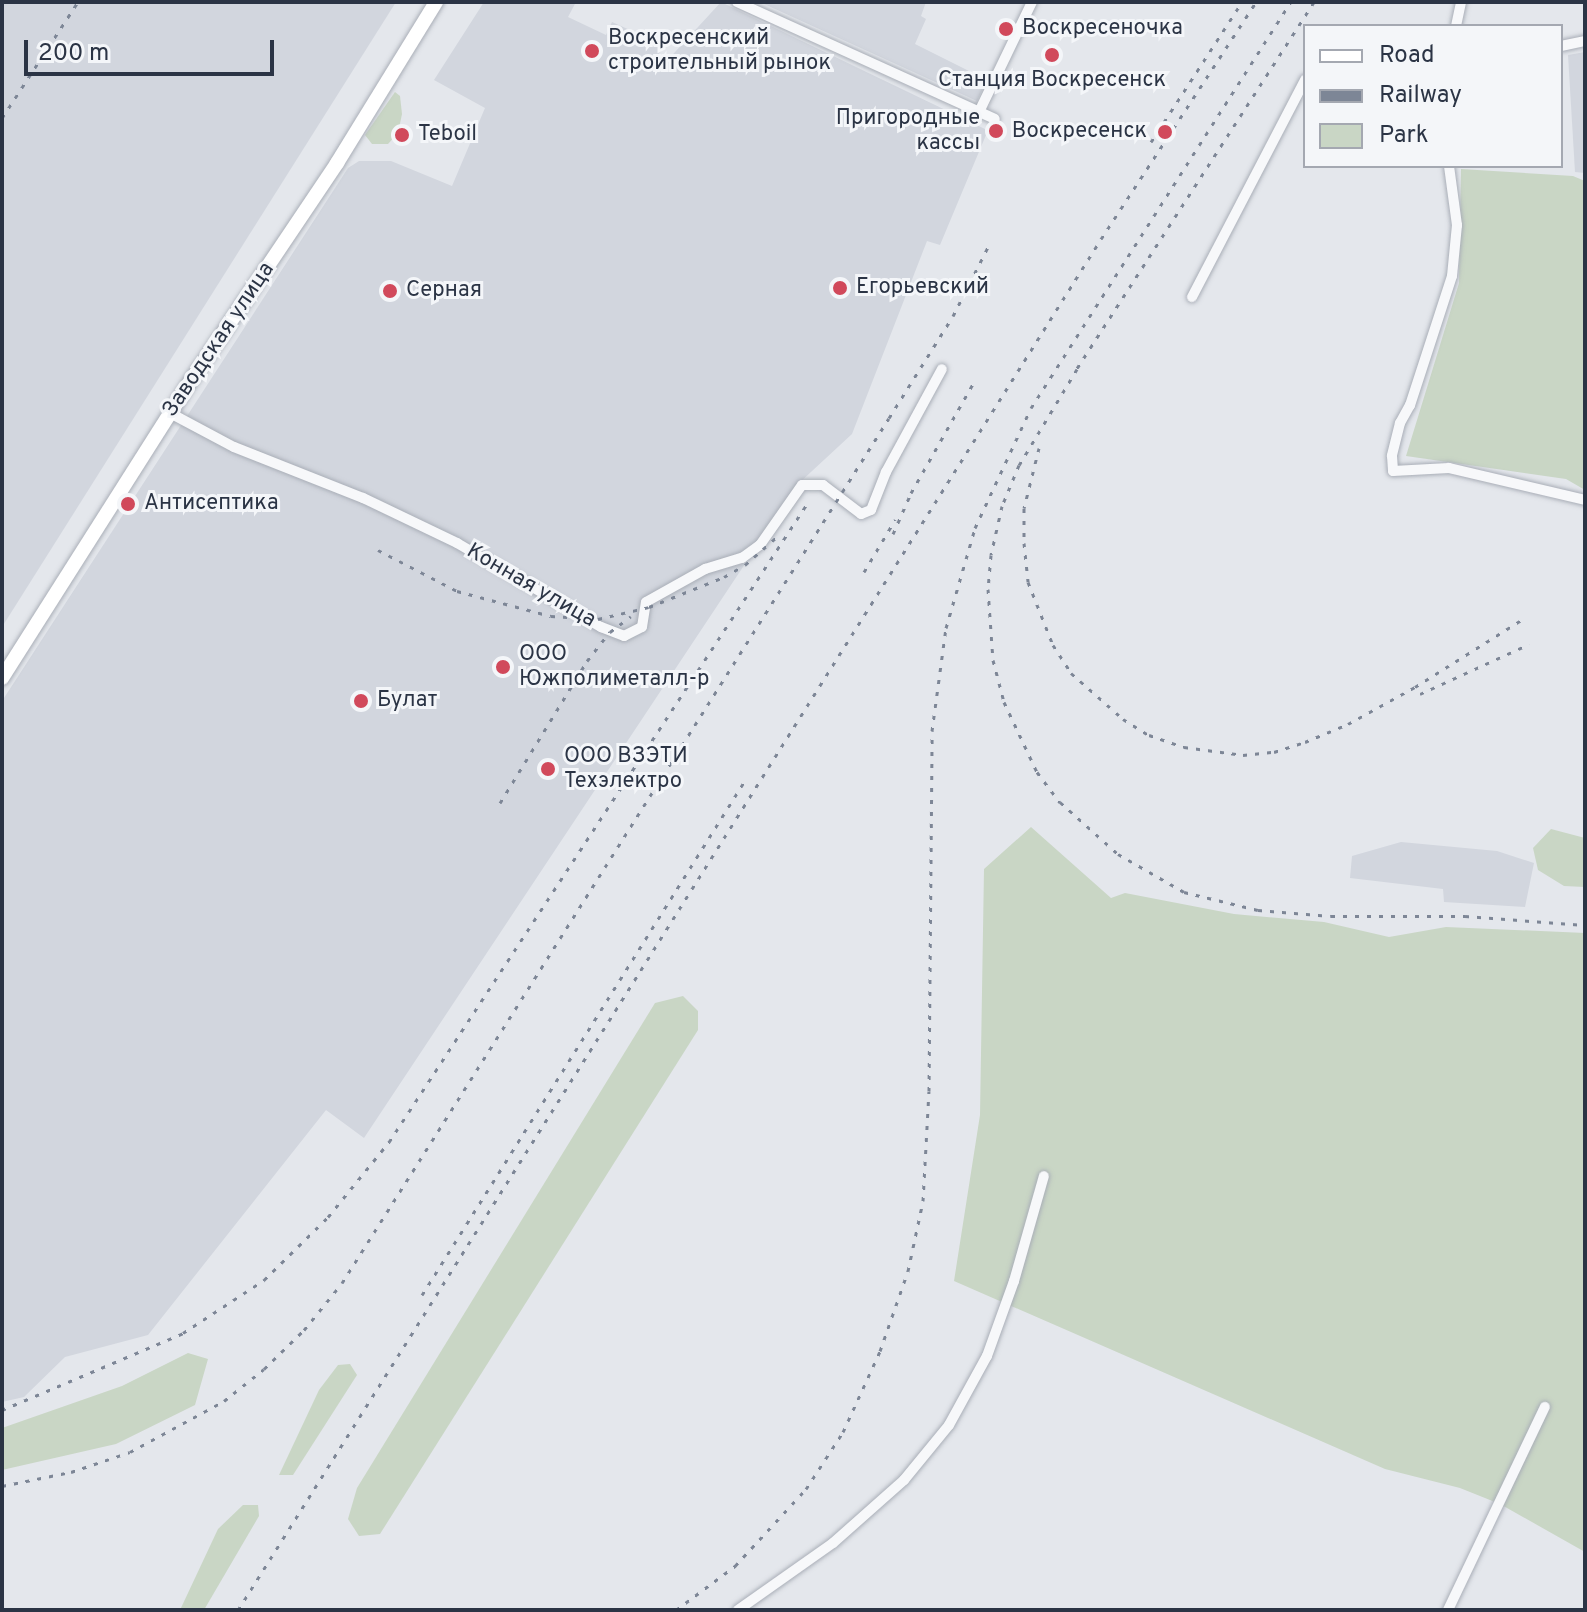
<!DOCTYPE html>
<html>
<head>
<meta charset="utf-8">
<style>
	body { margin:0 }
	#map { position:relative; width:1587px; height:1612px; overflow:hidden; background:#e4e7ec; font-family:Overpass,sans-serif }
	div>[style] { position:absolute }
	.built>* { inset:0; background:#d2d6de }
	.green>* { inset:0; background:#c9d6c5 }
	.roads { filter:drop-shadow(0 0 2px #a9aeb7) drop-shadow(0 0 2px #a9aeb7) }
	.street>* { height:10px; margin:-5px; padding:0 5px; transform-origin:5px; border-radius:5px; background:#f7f8fa }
	.secondary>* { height:14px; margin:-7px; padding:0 7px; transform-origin:7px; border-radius:7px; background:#fff }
	.rail>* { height:3px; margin-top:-1.5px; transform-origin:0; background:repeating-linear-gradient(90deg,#7d8696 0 4px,transparent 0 12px) }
	.dots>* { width:22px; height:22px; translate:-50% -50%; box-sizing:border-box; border:4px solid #f4f6f9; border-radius:50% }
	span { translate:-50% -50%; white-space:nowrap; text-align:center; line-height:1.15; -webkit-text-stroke:6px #f4f6f9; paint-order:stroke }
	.poi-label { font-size:22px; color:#2b3445 }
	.left { translate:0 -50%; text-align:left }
	.right { translate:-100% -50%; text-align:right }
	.street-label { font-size:22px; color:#2b3445 }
	.frame { position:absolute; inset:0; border:4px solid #2b3445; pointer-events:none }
	.legend { position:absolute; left:1303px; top:24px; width:260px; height:144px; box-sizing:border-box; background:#f4f6f9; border:2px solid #a4a8b1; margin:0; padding:10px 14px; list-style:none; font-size:24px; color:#2b3445 }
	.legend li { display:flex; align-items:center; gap:16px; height:40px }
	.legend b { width:40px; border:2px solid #a4a8b1 }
	.scale { position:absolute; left:24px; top:40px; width:250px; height:36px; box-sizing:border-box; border:4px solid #2b3445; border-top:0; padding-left:10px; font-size:24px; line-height:28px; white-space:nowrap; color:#2b3445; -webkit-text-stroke:6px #f4f6f9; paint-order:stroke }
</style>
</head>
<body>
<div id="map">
	<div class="built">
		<div style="clip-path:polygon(2px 2px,396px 2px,2px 627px)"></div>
		<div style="clip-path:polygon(484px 2px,576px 2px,568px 17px,606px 35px,612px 22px,650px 39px,672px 39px,655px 58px,664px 64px,721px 2px,985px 129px,986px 135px,940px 245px,927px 241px,852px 434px,798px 484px,364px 1138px,326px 1110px,148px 1335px,65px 1357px,24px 1397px,2px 1402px,2px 701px,348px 168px,359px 161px,391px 161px,452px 186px,485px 108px,434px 80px)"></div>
		<div style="clip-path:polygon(760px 2px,926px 2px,921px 16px,926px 19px,915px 44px,987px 80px,977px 101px)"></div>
		<div style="clip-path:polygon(1585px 52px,1585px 173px,1575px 172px,1568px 55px)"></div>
		<div style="clip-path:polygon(1401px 842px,1497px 851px,1534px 863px,1525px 907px,1444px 902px,1443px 889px,1350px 878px,1352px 856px)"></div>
	</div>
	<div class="green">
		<div style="clip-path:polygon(395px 92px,400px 96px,402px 114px,398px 133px,388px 144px,372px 144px,365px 135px)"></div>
		<div style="clip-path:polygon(1461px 169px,1573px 176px,1585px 181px,1585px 490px,1566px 479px,1406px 456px,1459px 283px)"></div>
		<div style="clip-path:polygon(1031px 827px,1111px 898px,1125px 893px,1234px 914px,1324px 922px,1389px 937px,1446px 927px,1585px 933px,1585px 1552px,1500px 1504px,1460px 1488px,1385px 1469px,954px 1281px,980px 1115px,984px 869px)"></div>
		<div style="clip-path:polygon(1551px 829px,1585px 838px,1585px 887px,1564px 886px,1538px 870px,1533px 848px)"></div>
		<div style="clip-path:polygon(683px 996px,698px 1011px,698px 1030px,380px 1534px,359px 1536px,348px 1519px,357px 1488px,655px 1003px)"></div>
		<div style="clip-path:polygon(188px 1353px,208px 1359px,195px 1405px,116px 1444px,2px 1470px,2px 1428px,122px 1386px)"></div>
		<div style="clip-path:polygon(350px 1364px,357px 1375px,293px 1475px,279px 1475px,319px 1390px,338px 1365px)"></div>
		<div style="clip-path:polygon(243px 1505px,258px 1505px,259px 1516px,204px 1610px,180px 1610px,218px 1529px)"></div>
	</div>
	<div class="roads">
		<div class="street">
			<div style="left:737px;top:2px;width:283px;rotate:24.4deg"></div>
			<div style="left:1456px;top:26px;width:25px;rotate:-78deg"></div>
			<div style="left:1561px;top:46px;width:25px;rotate:-12deg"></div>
			<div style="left:979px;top:112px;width:122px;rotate:-64.3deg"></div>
			<div style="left:1449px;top:166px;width:60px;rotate:82.3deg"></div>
			<div style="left:1457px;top:225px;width:51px;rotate:95.6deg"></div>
			<div style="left:1452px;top:276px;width:136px;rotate:108deg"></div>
			<div style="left:1410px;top:405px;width:21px;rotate:119deg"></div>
			<div style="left:1400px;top:423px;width:34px;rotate:104deg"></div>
			<div style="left:1392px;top:456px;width:15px;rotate:86deg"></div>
			<div style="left:1393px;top:471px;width:56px;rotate:-3.1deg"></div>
			<div style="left:1449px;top:468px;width:140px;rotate:13.2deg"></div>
			<div style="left:1192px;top:297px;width:245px;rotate:-62.5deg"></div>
			<div style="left:170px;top:413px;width:72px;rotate:28deg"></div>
			<div style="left:234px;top:447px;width:139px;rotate:21.6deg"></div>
			<div style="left:363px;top:498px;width:104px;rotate:25.6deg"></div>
			<div style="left:457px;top:543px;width:167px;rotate:30.3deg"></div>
			<div style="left:601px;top:627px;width:25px;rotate:21deg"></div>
			<div style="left:624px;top:636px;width:20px;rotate:-27deg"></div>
			<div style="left:642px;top:627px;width:25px;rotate:-81deg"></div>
			<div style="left:646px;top:602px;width:68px;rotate:-29.2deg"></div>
			<div style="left:705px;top:569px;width:39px;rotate:-17deg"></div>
			<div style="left:742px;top:558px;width:22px;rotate:-36deg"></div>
			<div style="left:760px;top:545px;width:73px;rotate:-55deg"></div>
			<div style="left:802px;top:485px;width:21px"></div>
			<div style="left:823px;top:485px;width:48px;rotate:37.3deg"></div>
			<div style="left:861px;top:514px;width:11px;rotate:-22deg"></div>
			<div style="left:871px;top:510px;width:41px;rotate:-68.5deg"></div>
			<div style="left:886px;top:472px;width:117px;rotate:-61.5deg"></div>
			<div style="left:738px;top:1610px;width:116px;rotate:-35.2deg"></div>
			<div style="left:833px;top:1543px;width:95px;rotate:-41.6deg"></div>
			<div style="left:904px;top:1480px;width:71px;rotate:-50.7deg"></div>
			<div style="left:949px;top:1425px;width:79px;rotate:-61.2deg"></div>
			<div style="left:987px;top:1356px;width:80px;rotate:-70.2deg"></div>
			<div style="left:1014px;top:1281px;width:109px;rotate:-74.1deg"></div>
			<div style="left:1448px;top:1610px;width:225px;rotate:-64.5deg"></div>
		</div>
		<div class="secondary">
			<div style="left:2px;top:678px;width:354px;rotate:-57.6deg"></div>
			<div style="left:192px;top:379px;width:260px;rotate:-56.1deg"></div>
			<div style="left:337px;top:163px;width:189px;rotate:-58.4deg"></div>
		</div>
	</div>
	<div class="rail">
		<div style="left:1314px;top:2px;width:437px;rotate:122.9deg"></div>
		<div style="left:1077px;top:369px;width:112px;rotate:121.1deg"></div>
		<div style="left:1019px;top:465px;width:44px;rotate:112.5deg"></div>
		<div style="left:1002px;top:506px;width:50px;rotate:102.7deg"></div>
		<div style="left:991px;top:555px;width:34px;rotate:95deg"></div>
		<div style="left:988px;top:589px;width:71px;rotate:86deg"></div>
		<div style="left:993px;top:660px;width:43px;rotate:75.3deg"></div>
		<div style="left:1004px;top:702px;width:77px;rotate:64.8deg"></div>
		<div style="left:1037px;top:772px;width:38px;rotate:53deg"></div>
		<div style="left:1060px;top:802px;width:78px;rotate:41.9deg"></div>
		<div style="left:1118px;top:854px;width:76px;rotate:29.9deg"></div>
		<div style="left:1184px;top:892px;width:76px;rotate:13.7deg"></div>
		<div style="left:1258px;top:910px;width:73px;rotate:4.7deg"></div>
		<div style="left:1331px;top:916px;width:134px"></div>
		<div style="left:1465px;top:916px;width:120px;rotate:4.3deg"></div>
		<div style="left:2px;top:118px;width:139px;rotate:-56.8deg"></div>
		<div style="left:1151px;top:142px;width:167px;rotate:-57deg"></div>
		<div style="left:1039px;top:448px;width:62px;rotate:104deg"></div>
		<div style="left:1024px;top:508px;width:35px;rotate:90deg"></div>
		<div style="left:1024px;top:543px;width:39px;rotate:84deg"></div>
		<div style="left:1028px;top:582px;width:68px;rotate:68.4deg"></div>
		<div style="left:1053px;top:645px;width:33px;rotate:57deg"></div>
		<div style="left:1071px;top:673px;width:69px;rotate:41.5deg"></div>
		<div style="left:1123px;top:719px;width:31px;rotate:32deg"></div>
		<div style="left:1149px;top:735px;width:37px;rotate:19deg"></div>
		<div style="left:1184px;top:747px;width:60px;rotate:7.7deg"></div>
		<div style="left:1243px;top:755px;width:31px;rotate:-6deg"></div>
		<div style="left:1274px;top:752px;width:33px;rotate:-18deg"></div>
		<div style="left:1305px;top:742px;width:47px;rotate:-22.7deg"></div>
		<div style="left:1348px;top:724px;width:77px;rotate:-28.9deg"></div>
		<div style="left:1415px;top:687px;width:128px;rotate:-32.2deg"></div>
		<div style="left:893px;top:534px;width:45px;rotate:-66.3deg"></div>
		<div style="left:911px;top:493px;width:125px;rotate:-60.4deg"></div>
		<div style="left:378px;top:550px;width:89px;rotate:27.4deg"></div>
		<div style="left:457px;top:591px;width:97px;rotate:14.9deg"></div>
		<div style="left:551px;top:616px;width:47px;rotate:3.7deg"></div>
		<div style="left:598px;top:619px;width:52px;rotate:-13.2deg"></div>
		<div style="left:649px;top:607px;width:81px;rotate:-21.8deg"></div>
		<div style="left:724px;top:577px;width:24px;rotate:-30deg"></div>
		<div style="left:745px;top:565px;width:47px;rotate:-41.5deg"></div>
		<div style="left:864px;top:572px;width:61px;rotate:-59.2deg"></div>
		<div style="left:1420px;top:694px;width:120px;rotate:-24.6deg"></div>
		<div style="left:500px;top:803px;width:167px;rotate:-58.5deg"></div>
		<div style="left:587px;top:661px;width:37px;rotate:-52deg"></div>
		<div style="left:610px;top:632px;width:26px;rotate:-37deg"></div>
		<div style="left:422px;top:1295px;width:606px;rotate:-57.88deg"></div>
		<div style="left:2px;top:1410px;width:197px;rotate:-23deg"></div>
		<div style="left:183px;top:1333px;width:97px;rotate:-33.2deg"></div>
		<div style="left:264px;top:1280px;width:90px;rotate:-44.5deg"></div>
		<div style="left:328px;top:1217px;width:97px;rotate:-50.9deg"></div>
		<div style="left:389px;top:1142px;width:763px;rotate:-56.77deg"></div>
		<div style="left:2px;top:1486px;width:70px;rotate:-11.5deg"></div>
		<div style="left:71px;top:1472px;width:62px;rotate:-18.7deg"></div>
		<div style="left:130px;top:1452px;width:107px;rotate:-28.5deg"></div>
		<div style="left:224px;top:1401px;width:51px;rotate:-38.7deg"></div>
		<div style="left:264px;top:1369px;width:56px;rotate:-44.3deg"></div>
		<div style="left:304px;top:1330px;width:60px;rotate:-51deg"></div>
		<div style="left:342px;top:1283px;width:1023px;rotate:-57.69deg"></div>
		<div style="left:889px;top:418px;width:120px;rotate:-57.9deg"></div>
		<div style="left:953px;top:316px;width:80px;rotate:-63.1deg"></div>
		<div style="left:238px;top:1610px;width:1620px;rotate:-57.81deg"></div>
		<div style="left:1101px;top:239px;width:283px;rotate:-56.8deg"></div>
		<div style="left:676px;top:1610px;width:74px;rotate:-36.7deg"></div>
		<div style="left:735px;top:1566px;width:105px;rotate:-47.3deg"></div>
		<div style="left:806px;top:1489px;width:68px;rotate:-57deg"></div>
		<div style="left:843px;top:1432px;width:89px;rotate:-65.4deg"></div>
		<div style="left:880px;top:1351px;width:85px;rotate:-70.7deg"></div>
		<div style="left:908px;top:1271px;width:72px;rotate:-77.9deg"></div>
		<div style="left:923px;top:1201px;width:110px;rotate:-86.9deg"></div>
		<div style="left:929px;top:1091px;width:360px;rotate:-89.5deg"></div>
		<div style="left:932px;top:731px;width:104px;rotate:-82.3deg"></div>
		<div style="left:946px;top:628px;width:104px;rotate:-73.8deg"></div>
		<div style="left:975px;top:528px;width:132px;rotate:-65deg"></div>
		<div style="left:1031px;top:408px;width:482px;rotate:-57.4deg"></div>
	</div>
	<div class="dots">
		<div style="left:1006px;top:29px;background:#d1495b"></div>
		<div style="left:592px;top:51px;background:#d1495b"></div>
		<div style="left:1052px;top:55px;background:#d1495b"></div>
		<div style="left:996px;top:131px;background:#d1495b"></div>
		<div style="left:1165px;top:132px;background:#d1495b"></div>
		<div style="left:402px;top:135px;background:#d1495b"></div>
		<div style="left:840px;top:288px;background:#d1495b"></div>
		<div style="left:390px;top:291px;background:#d1495b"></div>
		<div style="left:128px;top:504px;background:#d1495b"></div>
		<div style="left:503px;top:667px;background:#d1495b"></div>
		<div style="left:361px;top:701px;background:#d1495b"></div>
		<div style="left:548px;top:769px;background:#d1495b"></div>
	</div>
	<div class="poi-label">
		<span class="left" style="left:1022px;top:29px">Воскресеночка</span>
		<span class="left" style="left:608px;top:51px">Воскресенский<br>строительный рынок</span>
		<span style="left:1052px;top:81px">Станция Воскресенск</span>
		<span class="right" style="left:980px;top:131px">Пригородные<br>кассы</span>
		<span class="right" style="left:1147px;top:132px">Воскресенск</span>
		<span class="left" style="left:418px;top:135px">Teboil</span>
		<span class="left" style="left:856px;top:288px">Егорьевский</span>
		<span class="left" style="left:406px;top:291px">Серная</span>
		<span class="left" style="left:144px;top:504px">Антисептика</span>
		<span class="left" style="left:519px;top:667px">ООО<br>Южполиметалл-р</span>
		<span class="left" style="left:377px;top:701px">Булат</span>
		<span class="left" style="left:564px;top:769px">ООО ВЗЭТИ<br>Техэлектро</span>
	</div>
	<div class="street-label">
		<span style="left:219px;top:340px;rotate:-56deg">Заводская улица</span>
		<span style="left:531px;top:586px;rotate:30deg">Конная улица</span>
	</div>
	<div class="frame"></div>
	<ul class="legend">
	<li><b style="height:10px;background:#fff"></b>Road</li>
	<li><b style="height:10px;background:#7d8696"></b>Railway</li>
	<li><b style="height:22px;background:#c9d6c5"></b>Park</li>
	</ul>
	<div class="scale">200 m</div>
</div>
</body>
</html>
